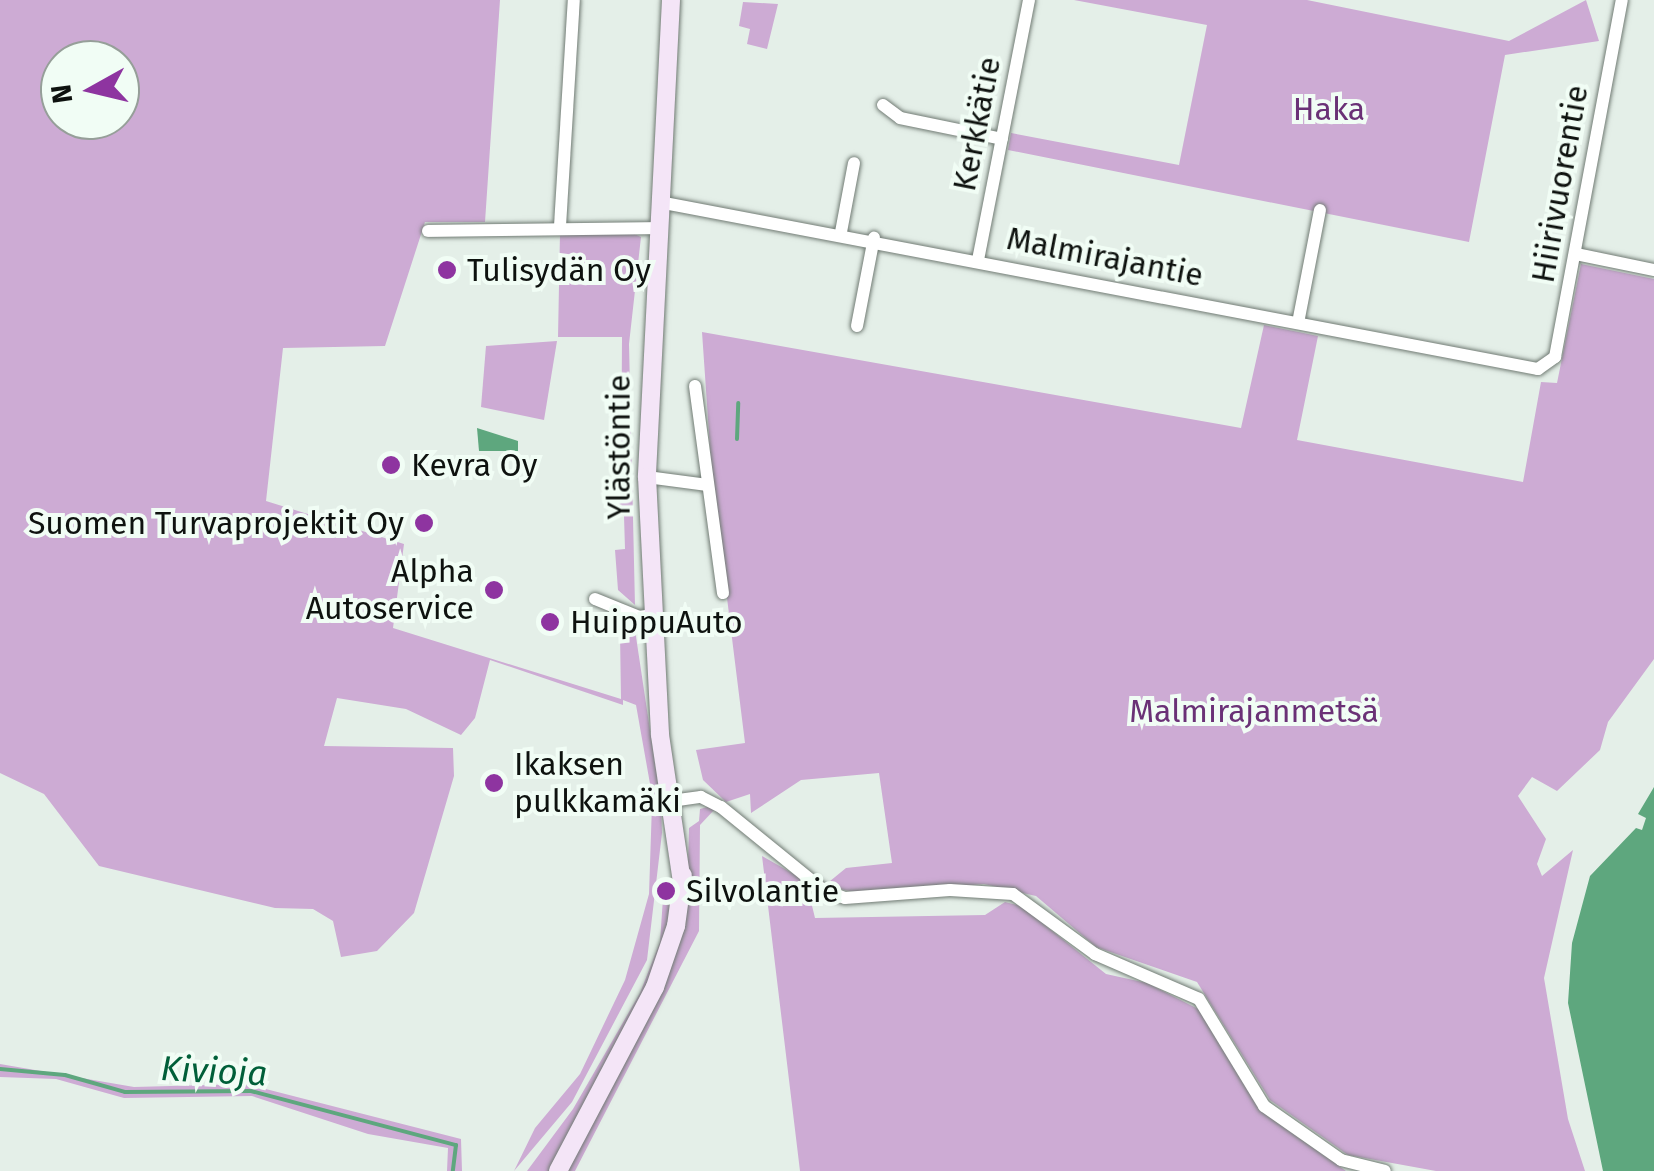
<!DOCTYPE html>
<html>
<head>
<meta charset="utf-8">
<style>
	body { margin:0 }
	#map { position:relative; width:1654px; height:1171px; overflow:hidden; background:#e4efe8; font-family:"Fira Sans",sans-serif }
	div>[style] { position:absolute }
	.green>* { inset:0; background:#cdabd4 }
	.water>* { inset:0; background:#5ea77e }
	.stream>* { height:4px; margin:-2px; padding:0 2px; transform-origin:2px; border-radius:2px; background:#5ea77e }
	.roads { filter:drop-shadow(0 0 2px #717b74) drop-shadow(0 0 2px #717b74) }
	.street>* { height:12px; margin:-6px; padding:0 6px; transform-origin:6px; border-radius:6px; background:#fff }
	.secondary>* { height:18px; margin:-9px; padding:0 9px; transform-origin:9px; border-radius:9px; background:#f4e5f7 }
	.dots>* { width:28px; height:28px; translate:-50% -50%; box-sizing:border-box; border:5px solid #f1fdf5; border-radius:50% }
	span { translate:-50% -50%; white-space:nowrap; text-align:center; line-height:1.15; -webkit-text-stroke:8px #f1fdf5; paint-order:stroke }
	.park-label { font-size:32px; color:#6a3176 }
	.street-label { font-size:32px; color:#0e120f }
	.poi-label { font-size:32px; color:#0e120f }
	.left { translate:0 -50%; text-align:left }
	.right { translate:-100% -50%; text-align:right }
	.water-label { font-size:35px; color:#005f39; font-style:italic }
	.north { position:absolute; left:40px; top:40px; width:100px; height:100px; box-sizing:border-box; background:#f1fdf5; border:2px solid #969f99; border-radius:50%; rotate:262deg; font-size:28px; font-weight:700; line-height:40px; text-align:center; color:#0e120f }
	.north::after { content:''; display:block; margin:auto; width:35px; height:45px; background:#8e34a0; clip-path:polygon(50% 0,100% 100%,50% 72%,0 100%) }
</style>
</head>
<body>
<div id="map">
	<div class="green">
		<div style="clip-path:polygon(evenodd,0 0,500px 0,485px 222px,425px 222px,385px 346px,283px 348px,266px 501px,404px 544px,393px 628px,621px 699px,620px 633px,635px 630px,660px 797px,652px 795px,636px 705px,623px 700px,623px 705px,490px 660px,475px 718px,461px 735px,406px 709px,337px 698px,324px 746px,453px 748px,454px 776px,414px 913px,377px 951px,341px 957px,333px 921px,313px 909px,275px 908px,99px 866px,44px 794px,0 773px,0 0,60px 60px,120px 60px,120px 120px,60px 120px,60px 60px)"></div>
		<div style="clip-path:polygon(1074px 0,1307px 0,1509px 41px,1586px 0,1599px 41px,1505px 55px,1469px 242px,1008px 150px,1011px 133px,1179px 165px,1207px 25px)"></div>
		<div style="clip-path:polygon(743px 2px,778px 4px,767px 49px,747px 44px,750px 29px,739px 26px)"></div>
		<div style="clip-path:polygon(630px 232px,641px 237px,629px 344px,635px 605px,618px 590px,615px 550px,625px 549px,624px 516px,616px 514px,615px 502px,621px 500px,622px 337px,558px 337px,560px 233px)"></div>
		<div style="clip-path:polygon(1581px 264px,1654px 279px,1654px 659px,1608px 722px,1600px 750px,1557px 791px,1532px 777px,1518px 796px,1546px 839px,1537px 864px,1542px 876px,1573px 850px,1544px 978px,1568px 1119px,1585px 1171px,1436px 1171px,1348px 1155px,1270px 1100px,1197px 982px,1096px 947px,1036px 896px,984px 884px,865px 894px,824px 886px,846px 868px,892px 863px,879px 773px,801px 780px,751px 813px,750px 794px,726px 802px,703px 780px,696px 750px,745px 743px,712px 477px,702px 332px,1241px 428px,1264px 325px,1318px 336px,1297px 440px,1523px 482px,1541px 382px,1557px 383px)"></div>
		<div style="clip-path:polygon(557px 341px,544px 420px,481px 407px,486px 346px)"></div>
		<div style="clip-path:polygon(652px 804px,661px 807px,662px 833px,647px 960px,572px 1102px,514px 1171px,535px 1128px,580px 1074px,625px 980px,649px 894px)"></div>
		<div style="clip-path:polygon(711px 806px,715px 809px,700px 825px,699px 931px,575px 1171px,566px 1171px,687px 900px,689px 828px,699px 821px,700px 809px)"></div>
		<div style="clip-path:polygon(762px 856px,806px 881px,815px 918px,985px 915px,1005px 902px,1021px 906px,1106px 974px,1147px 983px,1204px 1012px,1259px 1110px,1346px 1171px,800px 1171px)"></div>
		<div style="clip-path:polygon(663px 898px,669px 898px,669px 924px,644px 995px,552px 1171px,527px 1171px,573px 1109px,640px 993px,660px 942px)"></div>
		<div style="clip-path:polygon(0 1064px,134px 1087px,246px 1084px,461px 1139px,462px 1171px,447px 1171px,448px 1148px,368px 1134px,252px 1096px,124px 1098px,56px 1079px,0 1077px)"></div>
	</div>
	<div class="water">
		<div style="clip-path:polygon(477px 428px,518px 441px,518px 451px,479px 451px)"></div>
		<div style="clip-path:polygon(1654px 787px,1654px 1171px,1603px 1171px,1568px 1003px,1572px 943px,1590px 876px,1636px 828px,1642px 830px,1646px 818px,1638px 814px)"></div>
	</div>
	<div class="stream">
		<div style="left:737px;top:439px;width:36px;rotate:-88deg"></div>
		<div style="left:0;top:1069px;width:65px;rotate:5.3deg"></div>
		<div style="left:65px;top:1075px;width:62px;rotate:15.8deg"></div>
		<div style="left:125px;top:1092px;width:126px;rotate:-0.5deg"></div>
		<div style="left:251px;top:1091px;width:212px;rotate:14.8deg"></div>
		<div style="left:456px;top:1145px;width:26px;rotate:97deg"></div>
	</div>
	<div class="roads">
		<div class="street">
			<div style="left:883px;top:105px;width:21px;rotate:37deg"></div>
			<div style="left:900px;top:118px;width:104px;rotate:11.6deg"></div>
			<div style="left:659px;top:202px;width:895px;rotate:10.76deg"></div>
			<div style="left:1538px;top:369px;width:21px;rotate:-35deg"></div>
			<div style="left:1555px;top:357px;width:363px;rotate:-79.4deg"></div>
			<div style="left:560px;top:226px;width:226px;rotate:-86.5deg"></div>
			<div style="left:428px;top:231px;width:230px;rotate:-0.7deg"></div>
			<div style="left:841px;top:232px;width:70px;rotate:-79.3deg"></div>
			<div style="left:1576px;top:254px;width:80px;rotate:11.6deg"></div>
			<div style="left:978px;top:260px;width:265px;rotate:-78.9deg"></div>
			<div style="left:1298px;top:323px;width:115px;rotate:-79deg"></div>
			<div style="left:857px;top:326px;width:90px;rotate:-79.1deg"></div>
			<div style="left:695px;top:386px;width:209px;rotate:82.3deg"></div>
			<div style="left:647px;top:477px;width:61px;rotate:7.6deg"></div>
			<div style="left:595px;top:599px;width:48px;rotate:22.2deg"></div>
			<div style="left:639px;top:617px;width:14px;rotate:-8deg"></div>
			<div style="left:671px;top:801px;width:30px;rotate:-8deg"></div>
			<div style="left:701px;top:797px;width:22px;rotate:27deg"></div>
			<div style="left:721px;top:807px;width:132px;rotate:39.1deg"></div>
			<div style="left:823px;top:890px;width:23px;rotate:20deg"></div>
			<div style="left:845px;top:898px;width:105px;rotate:-4.4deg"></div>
			<div style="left:950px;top:890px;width:63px;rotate:3.6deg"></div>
			<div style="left:1013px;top:894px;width:102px;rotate:36.2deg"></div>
			<div style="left:1095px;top:954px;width:113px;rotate:23.4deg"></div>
			<div style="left:1199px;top:999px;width:125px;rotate:58.7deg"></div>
			<div style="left:1264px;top:1106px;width:94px;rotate:35deg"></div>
			<div style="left:1341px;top:1160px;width:45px;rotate:14deg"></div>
		</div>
		<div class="secondary">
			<div style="left:671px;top:0;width:478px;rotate:92.9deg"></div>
			<div style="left:647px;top:477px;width:258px;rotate:87.1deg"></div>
			<div style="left:660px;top:735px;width:150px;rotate:81.5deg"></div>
			<div style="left:558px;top:1171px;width:208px;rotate:-62.2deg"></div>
			<div style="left:655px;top:987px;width:65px;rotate:-71deg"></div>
			<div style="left:676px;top:926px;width:51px;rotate:-82.2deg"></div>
		</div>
	</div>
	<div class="dots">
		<div style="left:447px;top:270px;background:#8e34a0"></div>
		<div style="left:391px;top:465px;background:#8e34a0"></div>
		<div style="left:424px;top:523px;background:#8e34a0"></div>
		<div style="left:494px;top:590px;background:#8e34a0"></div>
		<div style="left:550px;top:622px;background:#8e34a0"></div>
		<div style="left:494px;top:783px;background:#8e34a0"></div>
		<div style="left:666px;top:891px;background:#8e34a0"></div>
	</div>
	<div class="park-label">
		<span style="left:1329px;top:109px">Haka</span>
		<span style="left:1254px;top:711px">Malmirajanmetsä</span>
	</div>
	<div class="street-label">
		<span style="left:977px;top:124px;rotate:-79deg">Kerkkätie</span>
		<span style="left:1560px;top:184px;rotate:-80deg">Hiirivuorentie</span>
		<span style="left:1105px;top:257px;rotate:11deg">Malmirajantie</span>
		<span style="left:619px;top:447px;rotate:-90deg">Ylästöntie</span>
	</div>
	<div class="poi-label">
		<span class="left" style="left:467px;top:270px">Tulisydän Oy</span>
		<span class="left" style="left:411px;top:465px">Kevra Oy</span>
		<span class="right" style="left:404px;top:523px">Suomen Turvaprojektit Oy</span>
		<span class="right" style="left:474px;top:590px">Alpha<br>Autoservice</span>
		<span class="left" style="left:570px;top:622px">HuippuAuto</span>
		<span class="left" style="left:514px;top:783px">Ikaksen<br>pulkkamäki</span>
		<span class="left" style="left:686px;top:891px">Silvolantie</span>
	</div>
	<div class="water-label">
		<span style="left:214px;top:1071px;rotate:3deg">Kivioja</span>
	</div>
	<div class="north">N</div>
</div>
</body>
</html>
